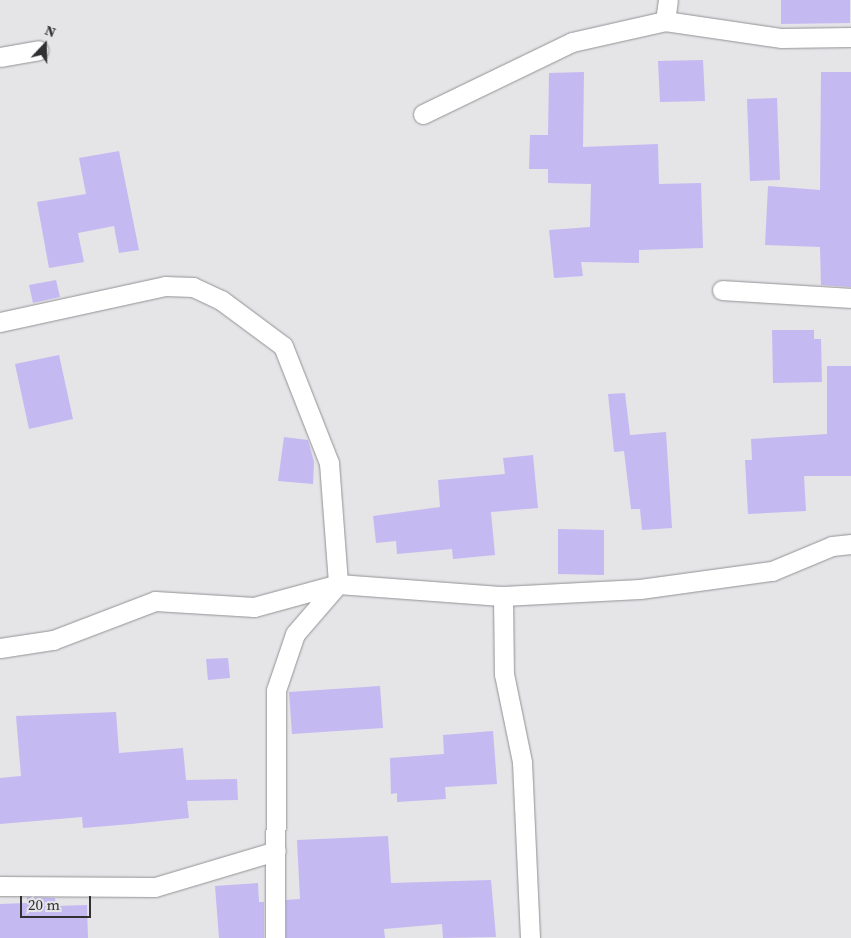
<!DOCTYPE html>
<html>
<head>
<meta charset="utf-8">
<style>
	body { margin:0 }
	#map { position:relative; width:851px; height:938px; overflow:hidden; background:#e5e4e7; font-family:"Source Serif 4",serif }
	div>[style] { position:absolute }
	.building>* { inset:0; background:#c5b9f2 }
	.roads { filter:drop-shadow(0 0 1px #929295) drop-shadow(0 0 1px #929295) }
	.street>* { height:19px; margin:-9.5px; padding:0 9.5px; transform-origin:9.5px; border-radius:9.5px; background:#fff }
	span { translate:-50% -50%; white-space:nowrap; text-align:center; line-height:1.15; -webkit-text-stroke:5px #e5e4e7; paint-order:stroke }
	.north { position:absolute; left:20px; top:20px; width:50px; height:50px; -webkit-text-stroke:4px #e5e4e7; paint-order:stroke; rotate:21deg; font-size:14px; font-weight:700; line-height:20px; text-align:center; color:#313032 }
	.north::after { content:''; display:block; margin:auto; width:18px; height:22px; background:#313032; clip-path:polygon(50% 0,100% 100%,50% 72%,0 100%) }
	.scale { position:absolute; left:20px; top:896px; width:71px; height:22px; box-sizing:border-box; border:2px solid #313032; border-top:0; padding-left:6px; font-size:15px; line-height:18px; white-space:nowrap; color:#313032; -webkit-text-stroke:4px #e5e4e7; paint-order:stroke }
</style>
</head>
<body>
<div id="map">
	<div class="building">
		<div style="clip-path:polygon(781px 0,850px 0,850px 23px,781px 24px)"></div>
		<div style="clip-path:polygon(703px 60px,705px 101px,660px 102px,658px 61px)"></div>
		<div style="clip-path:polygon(584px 72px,583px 147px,658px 144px,659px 184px,701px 183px,703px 248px,639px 250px,639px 263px,581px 262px,583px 276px,554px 278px,549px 230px,590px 227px,591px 184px,548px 183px,548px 169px,529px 169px,530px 135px,548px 135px,549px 73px)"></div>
		<div style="clip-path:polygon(821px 72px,851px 72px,851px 287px,821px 285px,820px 247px,765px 245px,768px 186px,820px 190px)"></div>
		<div style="clip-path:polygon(777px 98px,780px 180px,750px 181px,747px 99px)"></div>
		<div style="clip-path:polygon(119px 151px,139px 250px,119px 253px,114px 226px,78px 233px,84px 262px,49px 268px,37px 202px,86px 194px,79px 158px)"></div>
		<div style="clip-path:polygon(56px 280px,60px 297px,33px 303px,29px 285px)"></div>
		<div style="clip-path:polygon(772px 330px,814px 330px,814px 339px,821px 339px,822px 382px,773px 383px)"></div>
		<div style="clip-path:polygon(59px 355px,73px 419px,29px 429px,15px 364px)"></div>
		<div style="clip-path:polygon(827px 366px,851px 366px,851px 476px,804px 476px,806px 511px,748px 514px,745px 460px,752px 460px,751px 439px,827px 434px)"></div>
		<div style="clip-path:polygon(625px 393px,630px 435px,666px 432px,672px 528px,642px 530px,640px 509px,631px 509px,624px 451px,614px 452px,608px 394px)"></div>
		<div style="clip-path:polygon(284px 437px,308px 440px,314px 462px,313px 484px,278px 481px)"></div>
		<div style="clip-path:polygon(533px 455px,538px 508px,491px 512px,495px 555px,453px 559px,452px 549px,397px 554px,396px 541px,376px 543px,373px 516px,440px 507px,438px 480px,505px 474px,503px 458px)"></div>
		<div style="clip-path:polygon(558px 529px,604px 530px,604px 575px,558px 574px)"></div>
		<div style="clip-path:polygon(228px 658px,230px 678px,208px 680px,206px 659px)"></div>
		<div style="clip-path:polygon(380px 686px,383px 728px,292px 734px,289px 692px)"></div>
		<div style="clip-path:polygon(116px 712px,119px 753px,183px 748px,186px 780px,237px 779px,238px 800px,187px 801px,189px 818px,131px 824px,83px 828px,82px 817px,0 824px,0 778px,21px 776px,16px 716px)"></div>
		<div style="clip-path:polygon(493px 731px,497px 784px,445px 787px,446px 799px,397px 802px,397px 793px,391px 794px,390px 758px,444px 754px,443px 735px)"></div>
		<div style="clip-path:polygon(388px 836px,391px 883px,491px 880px,496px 937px,443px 938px,442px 924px,384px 929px,385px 938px,286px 938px,286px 900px,300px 899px,297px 840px)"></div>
		<div style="clip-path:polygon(258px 883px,259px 902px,264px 902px,264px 938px,219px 938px,215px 886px)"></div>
		<div style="clip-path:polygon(27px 897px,55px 898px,56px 906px,87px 905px,88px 938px,0 938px,0 904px,27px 903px)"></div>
	</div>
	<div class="roads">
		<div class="street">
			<div style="left:665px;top:21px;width:21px;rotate:-82deg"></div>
			<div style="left:0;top:57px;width:39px;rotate:-10deg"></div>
			<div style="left:423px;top:114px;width:165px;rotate:-25.8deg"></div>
			<div style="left:572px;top:42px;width:95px;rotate:-12.7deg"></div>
			<div style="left:665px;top:21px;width:118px;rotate:8.3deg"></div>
			<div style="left:782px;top:38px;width:69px;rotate:-0.8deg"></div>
			<div style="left:722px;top:290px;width:129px;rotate:3.5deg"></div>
			<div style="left:0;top:322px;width:169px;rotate:-12.3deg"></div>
			<div style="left:165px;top:286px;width:28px;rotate:2deg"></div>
			<div style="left:193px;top:287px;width:31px;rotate:25deg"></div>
			<div style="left:221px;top:300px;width:77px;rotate:36.6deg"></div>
			<div style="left:283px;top:346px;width:126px;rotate:68.5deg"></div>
			<div style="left:329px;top:463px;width:121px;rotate:85.7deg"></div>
			<div style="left:338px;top:584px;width:66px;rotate:130.7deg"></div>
			<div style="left:295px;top:634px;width:59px;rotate:108.7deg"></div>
			<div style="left:276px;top:690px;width:248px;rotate:90.2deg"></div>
			<div style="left:503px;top:596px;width:78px;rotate:89.3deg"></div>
			<div style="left:504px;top:674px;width:90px;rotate:78.4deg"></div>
			<div style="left:522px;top:762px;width:176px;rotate:87.4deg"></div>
			<div style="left:0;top:648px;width:54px;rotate:-8.6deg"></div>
			<div style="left:53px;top:640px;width:109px;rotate:-20.9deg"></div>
			<div style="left:155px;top:601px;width:99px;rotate:3.5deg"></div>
			<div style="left:254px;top:607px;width:87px;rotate:-15.3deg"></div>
			<div style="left:338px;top:584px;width:165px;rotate:4.2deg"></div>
			<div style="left:503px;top:596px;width:137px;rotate:-2.9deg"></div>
			<div style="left:640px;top:589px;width:133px;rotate:-7.8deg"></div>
			<div style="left:772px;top:571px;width:65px;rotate:-22.6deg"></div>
			<div style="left:832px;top:546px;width:19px;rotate:-6deg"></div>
			<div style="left:0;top:886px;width:155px;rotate:0.4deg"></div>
			<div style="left:155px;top:887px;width:126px;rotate:-16.6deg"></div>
		</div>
	</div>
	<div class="north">N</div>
	<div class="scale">20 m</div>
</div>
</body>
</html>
